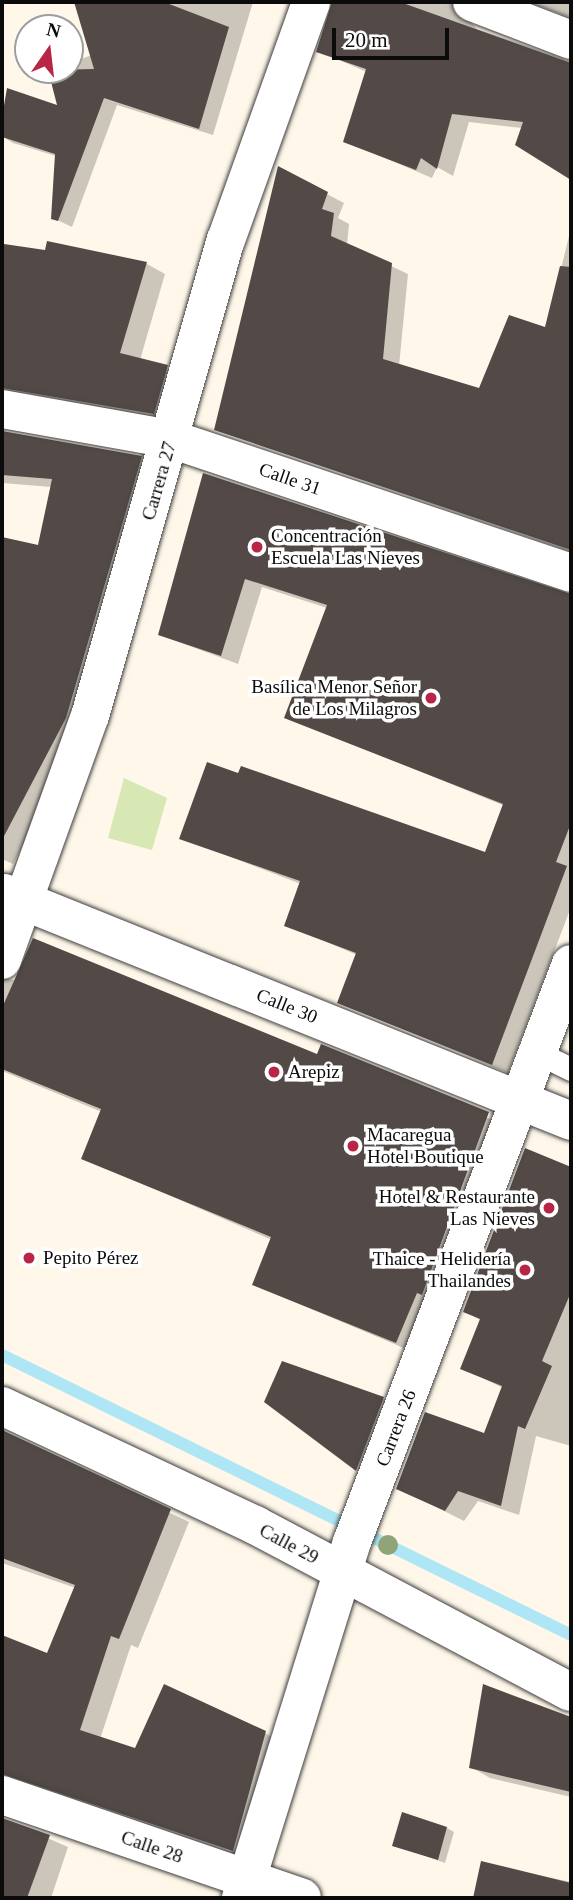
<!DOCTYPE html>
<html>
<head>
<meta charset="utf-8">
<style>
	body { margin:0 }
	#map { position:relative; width:573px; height:1900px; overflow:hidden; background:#fff7e9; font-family:"Times New Roman",serif }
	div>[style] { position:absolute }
	.green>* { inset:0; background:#d7e8b4 }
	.shadow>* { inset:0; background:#0003 }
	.stream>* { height:12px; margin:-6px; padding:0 6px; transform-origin:6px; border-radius:6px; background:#aee6f5 }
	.building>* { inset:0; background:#534a47 }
	.roads { filter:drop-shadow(0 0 2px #3e3e3e) drop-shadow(0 0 2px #3e3e3e) }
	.service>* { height:23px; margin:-11.5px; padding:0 11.5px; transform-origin:11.5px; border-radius:11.5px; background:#fff }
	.minor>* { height:38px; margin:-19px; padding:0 19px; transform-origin:19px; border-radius:19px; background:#fff }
	.tertiary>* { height:38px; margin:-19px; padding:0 19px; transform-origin:19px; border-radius:19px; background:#fff }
	.trees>* { width:20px; height:20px; margin:-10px; border-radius:50%; background:#90a479 }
	.dots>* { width:19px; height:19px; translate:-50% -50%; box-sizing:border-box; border:4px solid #fff; border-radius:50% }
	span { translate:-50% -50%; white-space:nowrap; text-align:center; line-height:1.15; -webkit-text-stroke:7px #fff; paint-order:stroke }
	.street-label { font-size:19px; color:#0b0b0b }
	.poi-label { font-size:19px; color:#0b0b0b }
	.left { translate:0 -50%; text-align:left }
	.right { translate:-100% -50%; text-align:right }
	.frame { position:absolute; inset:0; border:4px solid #0b0b0b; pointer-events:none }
	.north { position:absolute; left:14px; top:14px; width:70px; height:70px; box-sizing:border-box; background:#fff; border:2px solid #9d9d9d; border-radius:50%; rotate:14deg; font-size:19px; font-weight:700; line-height:28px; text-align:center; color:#0b0b0b }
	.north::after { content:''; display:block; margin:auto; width:24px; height:32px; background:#b82545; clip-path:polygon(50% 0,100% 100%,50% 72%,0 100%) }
	.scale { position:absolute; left:332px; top:28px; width:117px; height:32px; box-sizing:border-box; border:4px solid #0b0b0b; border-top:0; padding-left:9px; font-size:21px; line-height:24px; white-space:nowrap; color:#0b0b0b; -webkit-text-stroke:5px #fff; paint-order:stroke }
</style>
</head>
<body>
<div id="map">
	<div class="green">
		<div style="clip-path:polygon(124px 778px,167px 798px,152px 850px,108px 838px)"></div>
	</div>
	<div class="shadow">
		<div style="clip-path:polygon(76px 2px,253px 2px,213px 135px,117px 105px,72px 227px,53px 218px,56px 156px,13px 143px,2px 136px,2px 126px,9px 91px,59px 107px,70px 63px,92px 55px)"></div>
		<div style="clip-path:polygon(332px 2px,469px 2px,466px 17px,477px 29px,571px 61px,571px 178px,517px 144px,522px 128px,469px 122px,453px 176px,437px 167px,432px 178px,345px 141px,367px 72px,318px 51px)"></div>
		<div style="clip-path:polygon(528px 2px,571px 2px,571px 18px)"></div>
		<div style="clip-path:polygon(279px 169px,344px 203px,338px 218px,349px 224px,347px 245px,408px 274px,399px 366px,480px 391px,546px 330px,571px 228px,571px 552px,216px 430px)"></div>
		<div style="clip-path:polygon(48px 243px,147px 264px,165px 274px,140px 360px,185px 377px,172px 423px,2px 412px,2px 244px,46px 252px)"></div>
		<div style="clip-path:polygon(2px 431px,141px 458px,159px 468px,84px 729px,13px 864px,2px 859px,2px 542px,39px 547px,52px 487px,2px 483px)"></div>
		<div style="clip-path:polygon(204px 475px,571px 596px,571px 907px,508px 1073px,339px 1002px,357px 955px,287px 925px,301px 884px,181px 838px,486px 854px,505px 806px,286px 717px,327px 608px,262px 587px,238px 664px,160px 635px)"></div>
		<div style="clip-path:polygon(2px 977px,318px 1057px,510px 1126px,418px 1354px,254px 1285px,272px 1240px,83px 1158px,102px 1112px,2px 1071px)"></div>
		<div style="clip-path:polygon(526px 1150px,571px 1169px,571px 1446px,536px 1436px,519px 1515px,478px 1501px,464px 1521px,398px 1488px,485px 1435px,503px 1388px,462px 1368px,482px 1321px,465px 1311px)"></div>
		<div style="clip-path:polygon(383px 1399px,402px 1410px,375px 1480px,357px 1469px)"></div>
		<div style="clip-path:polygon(2px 1427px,10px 1437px,189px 1522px,138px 1648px,131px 1645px,100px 1739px,136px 1750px,265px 1733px,284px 1744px,252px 1861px,29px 1784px,2px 1798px,2px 1637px,48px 1655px,76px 1588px,2px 1563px)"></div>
		<div style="clip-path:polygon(485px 1687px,571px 1719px,571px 1797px,490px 1778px,471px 1767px)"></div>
		<div style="clip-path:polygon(2px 1808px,4px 1819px,68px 1847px,51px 1898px,2px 1898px)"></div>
		<div style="clip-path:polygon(447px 1828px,454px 1832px,445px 1863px,394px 1845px)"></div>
		<div style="clip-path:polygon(482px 1863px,571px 1882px,571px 1898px,475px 1898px)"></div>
	</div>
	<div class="stream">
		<div style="left:2px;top:1355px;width:634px;rotate:26.2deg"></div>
	</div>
	<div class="building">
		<div style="clip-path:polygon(74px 2px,164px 2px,229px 27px,199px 129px,104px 98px,58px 221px,51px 219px,55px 154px,2px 137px,2px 117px,7px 88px,57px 105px,48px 70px,94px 69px)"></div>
		<div style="clip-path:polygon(332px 2px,400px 2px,571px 63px,571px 180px,515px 145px,523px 122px,452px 114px,437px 169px,421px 158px,416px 170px,343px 142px,366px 69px,316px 52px)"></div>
		<div style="clip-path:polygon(278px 166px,328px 192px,322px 209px,334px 213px,331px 236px,392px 263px,383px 359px,479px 388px,509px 315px,545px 327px,560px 266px,571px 267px,571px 550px,214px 430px)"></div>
		<div style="clip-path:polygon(47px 241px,147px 262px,120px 353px,168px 365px,154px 414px,2px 388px,4px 244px,45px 250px)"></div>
		<div style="clip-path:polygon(2px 431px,142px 456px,66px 718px,2px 840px,2px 537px,38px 545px,52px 479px,2px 475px)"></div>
		<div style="clip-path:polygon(203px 473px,571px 594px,571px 823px,556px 862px,567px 866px,492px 1065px,337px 1003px,356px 953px,284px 926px,300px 881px,179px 839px,207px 762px,238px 773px,241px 766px,485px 852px,503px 804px,284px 718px,327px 605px,245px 579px,221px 656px,158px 635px)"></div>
		<div style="clip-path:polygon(33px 938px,317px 1054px,321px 1044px,489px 1112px,422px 1295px,417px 1293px,396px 1343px,252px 1285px,271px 1237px,81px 1159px,101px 1109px,2px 1069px,2px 1008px)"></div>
		<div style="clip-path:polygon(525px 1148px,571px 1167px,571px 1292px,542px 1361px,552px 1366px,525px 1429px,518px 1426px,501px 1506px,458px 1491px,445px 1511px,396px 1489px,425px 1412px,484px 1433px,502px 1386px,460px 1369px,480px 1319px,463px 1312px)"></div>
		<div style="clip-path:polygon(282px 1361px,384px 1397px,356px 1471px,264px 1402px)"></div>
		<div style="clip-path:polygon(2px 1430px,171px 1509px,119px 1639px,111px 1636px,80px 1730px,135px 1748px,164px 1684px,266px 1731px,233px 1851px,2px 1774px,2px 1635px,47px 1653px,75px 1585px,2px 1558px)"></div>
		<div style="clip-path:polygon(483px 1684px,571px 1717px,571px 1792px,469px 1768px)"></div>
		<div style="clip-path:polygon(402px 1812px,447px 1827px,438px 1860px,392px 1846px)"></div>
		<div style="clip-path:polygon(2px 1818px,50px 1835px,27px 1898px,2px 1898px)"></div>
		<div style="clip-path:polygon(481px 1861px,571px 1883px,571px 1898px,473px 1898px)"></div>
	</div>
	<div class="roads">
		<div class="service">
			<div style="left:540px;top:1054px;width:34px;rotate:26deg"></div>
		</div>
		<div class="minor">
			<div style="left:472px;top:2px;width:106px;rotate:21deg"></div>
			<div style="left:2px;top:409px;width:172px;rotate:10.1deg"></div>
			<div style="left:171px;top:439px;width:422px;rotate:18.5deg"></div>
			<div style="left:4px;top:893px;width:611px;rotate:21.91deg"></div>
			<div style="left:2px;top:960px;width:259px;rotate:-70.2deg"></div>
			<div style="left:90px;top:716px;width:495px;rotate:-74.1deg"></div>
			<div style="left:226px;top:240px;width:253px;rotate:-70.3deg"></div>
			<div style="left:2px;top:1406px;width:280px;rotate:25.2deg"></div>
			<div style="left:255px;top:1525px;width:357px;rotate:27.9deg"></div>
			<div style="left:241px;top:1898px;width:373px;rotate:-72.7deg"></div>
			<div style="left:352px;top:1542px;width:618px;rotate:-69.25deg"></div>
		</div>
		<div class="tertiary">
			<div style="left:2px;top:1795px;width:317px;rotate:18.9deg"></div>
		</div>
	</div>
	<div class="trees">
		<div style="left:388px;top:1545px"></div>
	</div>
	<div class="dots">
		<div style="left:257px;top:547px;background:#b82545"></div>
		<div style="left:431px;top:698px;background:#b82545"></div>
		<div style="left:274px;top:1072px;background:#b82545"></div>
		<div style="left:353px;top:1146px;background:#b82545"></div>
		<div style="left:549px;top:1208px;background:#b82545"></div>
		<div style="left:29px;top:1258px;background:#b82545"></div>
		<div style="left:525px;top:1270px;background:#b82545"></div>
	</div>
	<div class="street-label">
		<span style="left:290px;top:479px;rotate:19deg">Calle 31</span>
		<span style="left:159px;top:481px;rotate:-74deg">Carrera 27</span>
		<span style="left:287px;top:1006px;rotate:22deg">Calle 30</span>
		<span style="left:396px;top:1428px;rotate:-69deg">Carrera 26</span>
		<span style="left:289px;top:1544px;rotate:28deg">Calle 29</span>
		<span style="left:152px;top:1847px;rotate:19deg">Calle 28</span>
	</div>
	<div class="poi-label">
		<span class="left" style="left:271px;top:547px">Concentración<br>Escuela Las Nieves</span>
		<span class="right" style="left:417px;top:698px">Basílica Menor Señor<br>de Los Milagros</span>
		<span class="left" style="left:288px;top:1072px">Arepiz</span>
		<span class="left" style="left:367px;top:1146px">Macaregua<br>Hotel Boutique</span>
		<span class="right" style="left:535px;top:1208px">Hotel &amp; Restaurante<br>Las Nieves</span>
		<span class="left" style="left:43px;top:1258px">Pepito Pérez</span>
		<span class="right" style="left:511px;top:1270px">Thaice - Helidería<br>Thailandes</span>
	</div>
	<div class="frame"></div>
	<div class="north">N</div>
	<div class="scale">20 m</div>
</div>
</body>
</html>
